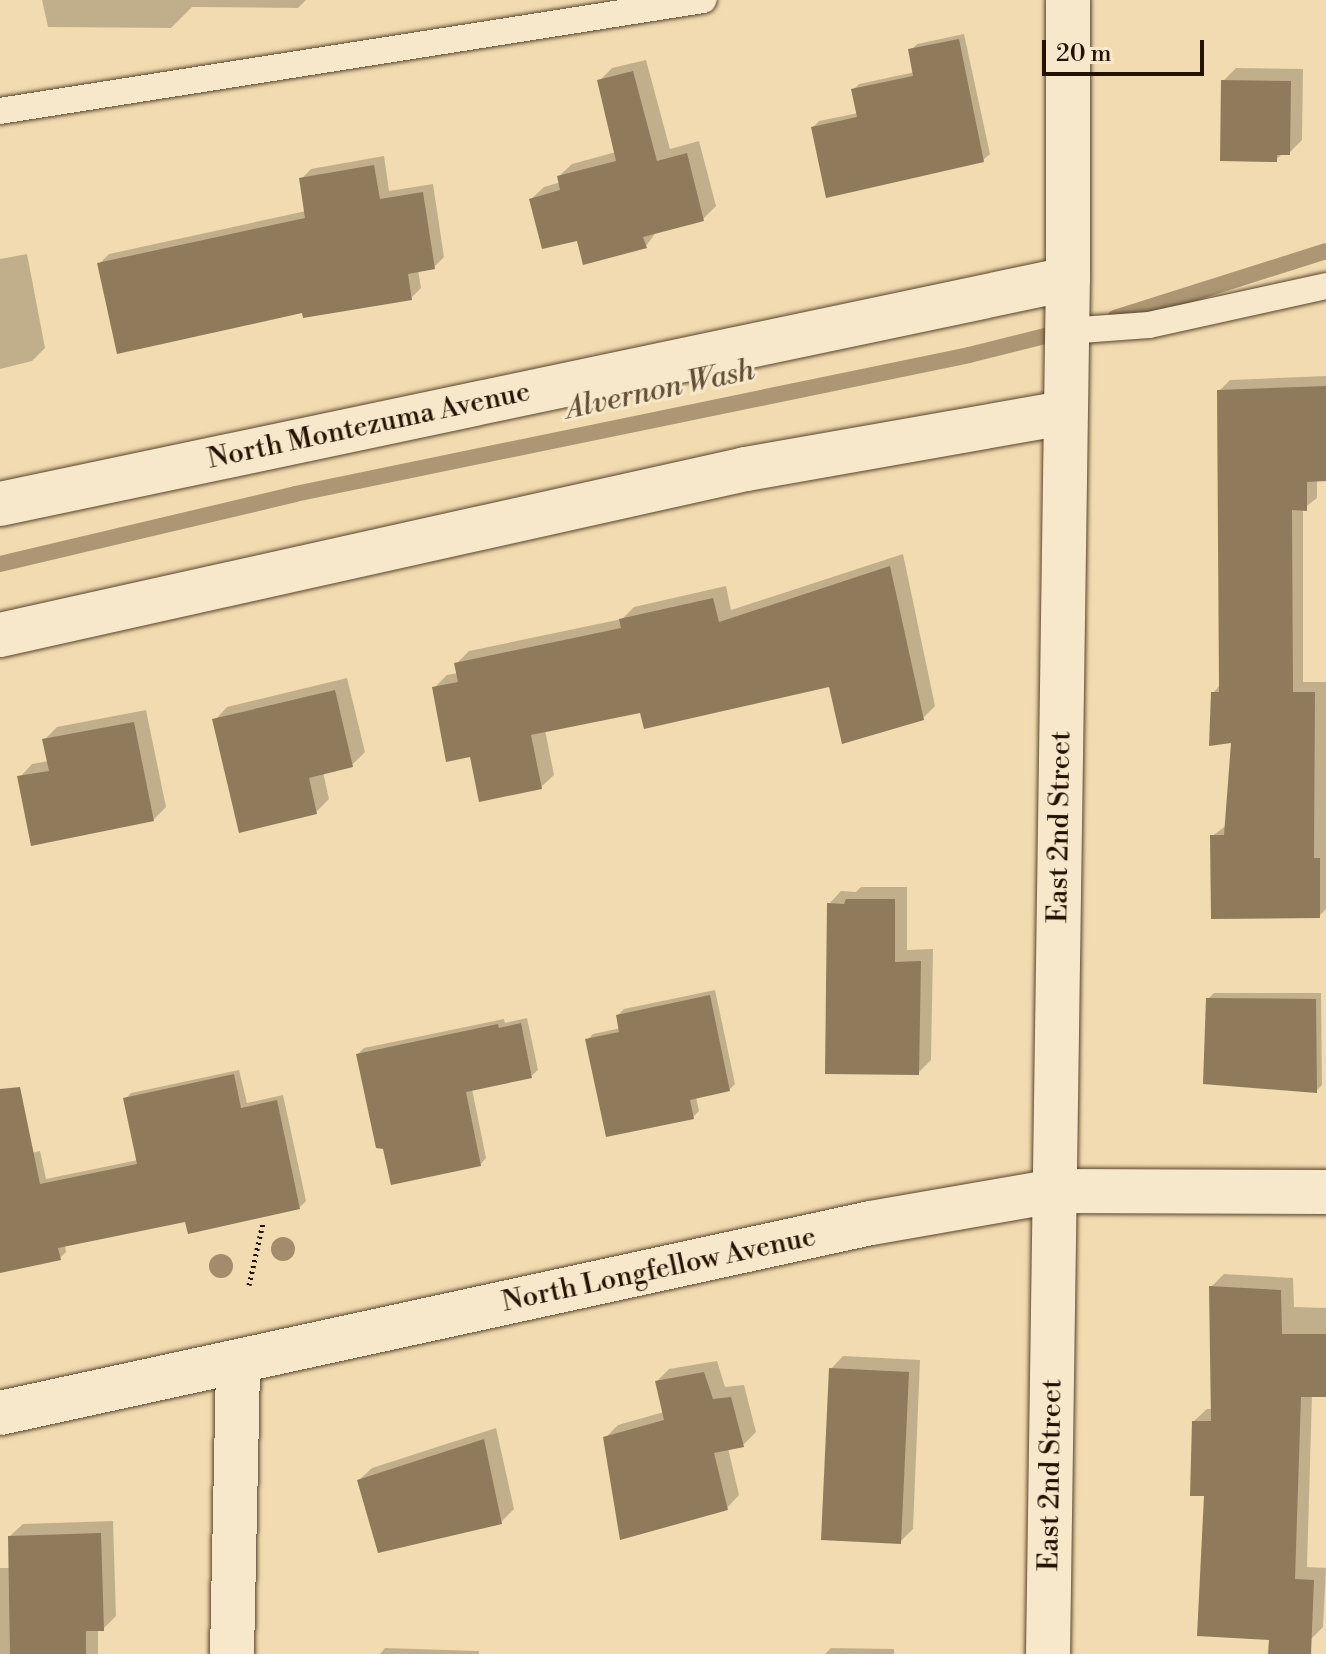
<!DOCTYPE html>
<html>
<head>
<meta charset="utf-8">
<style>
	body { margin:0 }
	#map { position:relative; width:1326px; height:1654px; overflow:hidden; background:#f2dbb0; font-family:"Libre Bodoni",serif }
	div>[style] { position:absolute }
	.shadow>* { inset:0; background:#0003 }
	.stream>* { height:16px; margin:-8px; padding:0 8px; transform-origin:8px; border-radius:8px; background:#ac9674 }
	.building>* { inset:0; background:#907a5c }
	.path>* { height:5px; margin-top:-2.5px; transform-origin:0; background:repeating-linear-gradient(90deg,#251100 0 2px,transparent 0 6px) }
	.roads { filter:drop-shadow(0 0 2px #58442c) drop-shadow(0 0 2px #58442c) }
	.service>* { height:26px; margin:-13px; padding:0 13px; transform-origin:13px; border-radius:13px; background:#f7e8cc }
	.minor>* { height:44px; margin:-22px; padding:0 22px; transform-origin:22px; border-radius:22px; background:#f7e8cc }
	.trees>* { width:24px; height:24px; margin:-12px; border-radius:50%; background:#a28c6b }
	span { translate:-50% -50%; white-space:nowrap; text-align:center; line-height:1.15; -webkit-text-stroke:6px #f7e8cc; paint-order:stroke }
	.street-label { font-size:28px; color:#251100 }
	.water-label { font-size:30px; color:#624d34; font-style:italic }
	.scale { position:absolute; left:1042px; top:40px; width:162px; height:36px; box-sizing:border-box; border:4px solid #251100; border-top:0; padding-left:10px; font-size:24px; line-height:28px; white-space:nowrap; color:#251100; -webkit-text-stroke:6px #f7e8cc; paint-order:stroke }
</style>
</head>
<body>
<div id="map">
	<div class="shadow">
		<div style="clip-path:polygon(42px 0,306px 0,298px 8px,192px 7px,171px 28px,48px 27px)"></div>
		<div style="clip-path:polygon(964px 34px,990px 154px,983px 160px,813px 127px,819px 121px,858px 113px,853px 90px,859px 84px,915px 72px,911px 50px,917px 44px)"></div>
		<div style="clip-path:polygon(646px 60px,670px 149px,699px 141px,716px 206px,703px 219px,657px 231px,646px 246px,578px 238px,531px 199px,544px 187px,561px 182px,559px 176px,572px 164px,616px 152px,599px 81px,612px 68px)"></div>
		<div style="clip-path:polygon(1236px 68px,1303px 69px,1302px 140px,1289px 153px,1283px 153px,1276px 160px,1223px 81px)"></div>
		<div style="clip-path:polygon(384px 156px,389px 191px,433px 184px,444px 257px,434px 267px,418px 270px,421px 288px,411px 298px,303px 311px,99px 264px,109px 254px,306px 211px,301px 179px,311px 169px)"></div>
		<div style="clip-path:polygon(27px 254px,45px 348px,32px 361px,0 369px,0 259px)"></div>
		<div style="clip-path:polygon(1326px 376px,1326px 479px,1317px 480px,1317px 498px,1303px 509px,1303px 682px,1326px 682px,1326px 909px,1319px 916px,1212px 836px,1227px 825px,1233px 740px,1213px 693px,1220px 685px,1219px 391px,1230px 380px)"></div>
		<div style="clip-path:polygon(903px 554px,935px 706px,922px 719px,831px 685px,641px 710px,545px 730px,554px 775px,541px 787px,471px 754px,434px 688px,447px 675px,458px 673px,456px 664px,469px 651px,622px 619px,634px 607px,726px 586px,731px 610px)"></div>
		<div style="clip-path:polygon(347px 678px,365px 752px,352px 765px,323px 772px,329px 799px,316px 812px,215px 720px,227px 707px)"></div>
		<div style="clip-path:polygon(146px 710px,166px 807px,153px 820px,20px 777px,32px 764px,49px 761px,44px 740px,57px 727px)"></div>
		<div style="clip-path:polygon(861px 887px,907px 887px,907px 950px,933px 949px,931px 1060px,918px 1073px,829px 904px,841px 891px,856px 892px)"></div>
		<div style="clip-path:polygon(715px 990px,735px 1084px,729px 1090px,696px 1097px,699px 1111px,693px 1117px,587px 1040px,593px 1034px,621px 1028px,618px 1015px,624px 1009px)"></div>
		<div style="clip-path:polygon(1214px 993px,1321px 993px,1322px 1085px,1316px 1091px,1208px 999px)"></div>
		<div style="clip-path:polygon(527px 1018px,538px 1070px,531px 1076px,472px 1089px,486px 1158px,480px 1165px,358px 1054px,364px 1048px,504px 1019px,505px 1023px)"></div>
		<div style="clip-path:polygon(239px 1070px,247px 1103px,283px 1095px,306px 1201px,300px 1207px,187px 1219px,65px 1245px,66px 1252px,60px 1258px,0 1271px,0 1160px,40px 1151px,46px 1179px,138px 1160px,125px 1099px,131px 1093px)"></div>
		<div style="clip-path:polygon(1224px 1274px,1293px 1278px,1294px 1307px,1326px 1308px,1326px 1395px,1312px 1395px,1307px 1567px,1326px 1568px,1323px 1627px,1310px 1640px,1206px 1495px,1194px 1421px,1207px 1409px,1213px 1409px,1211px 1287px)"></div>
		<div style="clip-path:polygon(843px 1356px,920px 1360px,913px 1529px,900px 1542px,831px 1369px)"></div>
		<div style="clip-path:polygon(717px 1361px,725px 1387px,744px 1385px,756px 1432px,743px 1445px,728px 1448px,739px 1495px,727px 1508px,605px 1438px,618px 1425px,664px 1412px,657px 1381px,669px 1369px)"></div>
		<div style="clip-path:polygon(496px 1428px,514px 1509px,501px 1522px,359px 1480px,372px 1468px)"></div>
		<div style="clip-path:polygon(113px 1521px,116px 1616px,103px 1629px,98px 1629px,98px 1654px,0 1654px,0 1568px,10px 1568px,10px 1536px,23px 1524px)"></div>
		<div style="clip-path:polygon(385px 1648px,479px 1651px,479px 1654px,380px 1654px)"></div>
		<div style="clip-path:polygon(831px 1648px,894px 1649px,894px 1654px,825px 1654px)"></div>
	</div>
	<div class="stream">
		<div style="left:1115px;top:318px;width:221px;rotate:-17.6deg"></div>
		<div style="left:0;top:564px;width:303px;rotate:-13.3deg"></div>
		<div style="left:295px;top:494px;width:688px;rotate:-11.65deg"></div>
		<div style="left:969px;top:355px;width:99px;rotate:-14deg"></div>
	</div>
	<div class="building">
		<div style="clip-path:polygon(959px 39px,984px 162px,826px 198px,811px 127px,857px 117px,851px 89px,913px 76px,908px 49px)"></div>
		<div style="clip-path:polygon(633px 71px,657px 161px,687px 153px,704px 221px,643px 237px,647px 248px,583px 265px,577px 241px,542px 249px,529px 199px,560px 190px,557px 176px,616px 161px,597px 80px)"></div>
		<div style="clip-path:polygon(1221px 80px,1291px 81px,1290px 155px,1277px 155px,1277px 162px,1220px 161px)"></div>
		<div style="clip-path:polygon(374px 165px,380px 199px,423px 192px,435px 269px,408px 274px,412px 300px,303px 318px,302px 313px,117px 354px,97px 263px,305px 218px,299px 178px)"></div>
		<div style="clip-path:polygon(1326px 386px,1326px 481px,1307px 482px,1307px 511px,1292px 510px,1293px 692px,1315px 692px,1314px 858px,1320px 858px,1320px 918px,1211px 919px,1210px 835px,1224px 835px,1231px 743px,1209px 746px,1211px 692px,1219px 692px,1217px 390px)"></div>
		<div style="clip-path:polygon(890px 566px,924px 720px,842px 744px,829px 687px,644px 729px,640px 713px,531px 735px,542px 789px,479px 802px,470px 757px,446px 762px,432px 687px,458px 682px,454px 663px,621px 628px,619px 619px,713px 598px,719px 622px)"></div>
		<div style="clip-path:polygon(335px 690px,353px 767px,309px 778px,317px 814px,239px 833px,212px 719px)"></div>
		<div style="clip-path:polygon(134px 722px,154px 821px,31px 846px,17px 776px,49px 771px,42px 739px)"></div>
		<div style="clip-path:polygon(846px 899px,895px 899px,895px 962px,921px 961px,919px 1075px,825px 1074px,827px 903px,844px 904px)"></div>
		<div style="clip-path:polygon(710px 995px,730px 1091px,690px 1100px,694px 1119px,606px 1137px,585px 1039px,619px 1032px,616px 1015px)"></div>
		<div style="clip-path:polygon(1206px 998px,1316px 999px,1317px 1093px,1203px 1084px)"></div>
		<div style="clip-path:polygon(521px 1023px,532px 1078px,466px 1092px,481px 1166px,391px 1185px,383px 1149px,376px 1148px,356px 1054px,498px 1024px,499px 1028px)"></div>
		<div style="clip-path:polygon(234px 1074px,241px 1108px,277px 1100px,300px 1209px,188px 1234px,185px 1222px,58px 1248px,61px 1260px,0 1273px,0 1089px,20px 1087px,40px 1184px,137px 1164px,123px 1098px)"></div>
		<div style="clip-path:polygon(1209px 1286px,1281px 1290px,1282px 1334px,1326px 1334px,1326px 1397px,1301px 1397px,1295px 1579px,1314px 1580px,1311px 1654px,1268px 1654px,1269px 1640px,1197px 1636px,1204px 1496px,1190px 1496px,1192px 1421px,1211px 1421px)"></div>
		<div style="clip-path:polygon(829px 1368px,909px 1372px,901px 1544px,821px 1540px)"></div>
		<div style="clip-path:polygon(704px 1372px,713px 1399px,731px 1397px,744px 1447px,714px 1453px,728px 1510px,620px 1540px,603px 1437px,664px 1420px,655px 1381px)"></div>
		<div style="clip-path:polygon(484px 1439px,502px 1524px,378px 1553px,357px 1480px)"></div>
		<div style="clip-path:polygon(101px 1533px,104px 1631px,86px 1631px,86px 1654px,10px 1654px,8px 1536px)"></div>
	</div>
	<div class="path">
		<div style="left:249px;top:1285px;width:64px;rotate:-77.3deg"></div>
	</div>
	<div class="roads">
		<div class="service">
			<div style="left:0;top:111px;width:712px;rotate:-8.97deg"></div>
			<div style="left:1067px;top:331px;width:82px;rotate:-4.2deg"></div>
			<div style="left:1149px;top:325px;width:181px;rotate:-12.4deg"></div>
		</div>
		<div class="minor">
			<div style="left:0;top:504px;width:1091px;rotate:-11.9deg"></div>
			<div style="left:0;top:635px;width:764px;rotate:-12.55deg"></div>
			<div style="left:746px;top:469px;width:324px;rotate:-10deg"></div>
			<div style="left:0;top:1413px;width:891px;rotate:-12.31deg"></div>
			<div style="left:871px;top:1223px;width:187px;rotate:-9.9deg"></div>
			<div style="left:1055px;top:1191px;width:271px;rotate:0.2deg"></div>
			<div style="left:232px;top:1654px;width:291px;rotate:-88.8deg"></div>
			<div style="left:1048px;top:1654px;width:1375px;rotate:-89.17deg"></div>
			<div style="left:1068px;top:279px;width:279px;rotate:-90deg"></div>
		</div>
	</div>
	<div class="trees">
		<div style="left:283px;top:1249px"></div>
		<div style="left:221px;top:1266px"></div>
	</div>
	<div class="street-label">
		<span style="left:369px;top:426px;rotate:-12deg">North Montezuma Avenue</span>
		<span style="left:1060px;top:827px;rotate:-89deg">East 2nd Street</span>
		<span style="left:659px;top:1270px;rotate:-12deg">North Longfellow Avenue</span>
		<span style="left:1051px;top:1475px;rotate:-89deg">East 2nd Street</span>
	</div>
	<div class="water-label">
		<span style="left:660px;top:390px;rotate:-12deg">Alvernon Wash</span>
	</div>
	<div class="scale">20 m</div>
</div>
</body>
</html>
